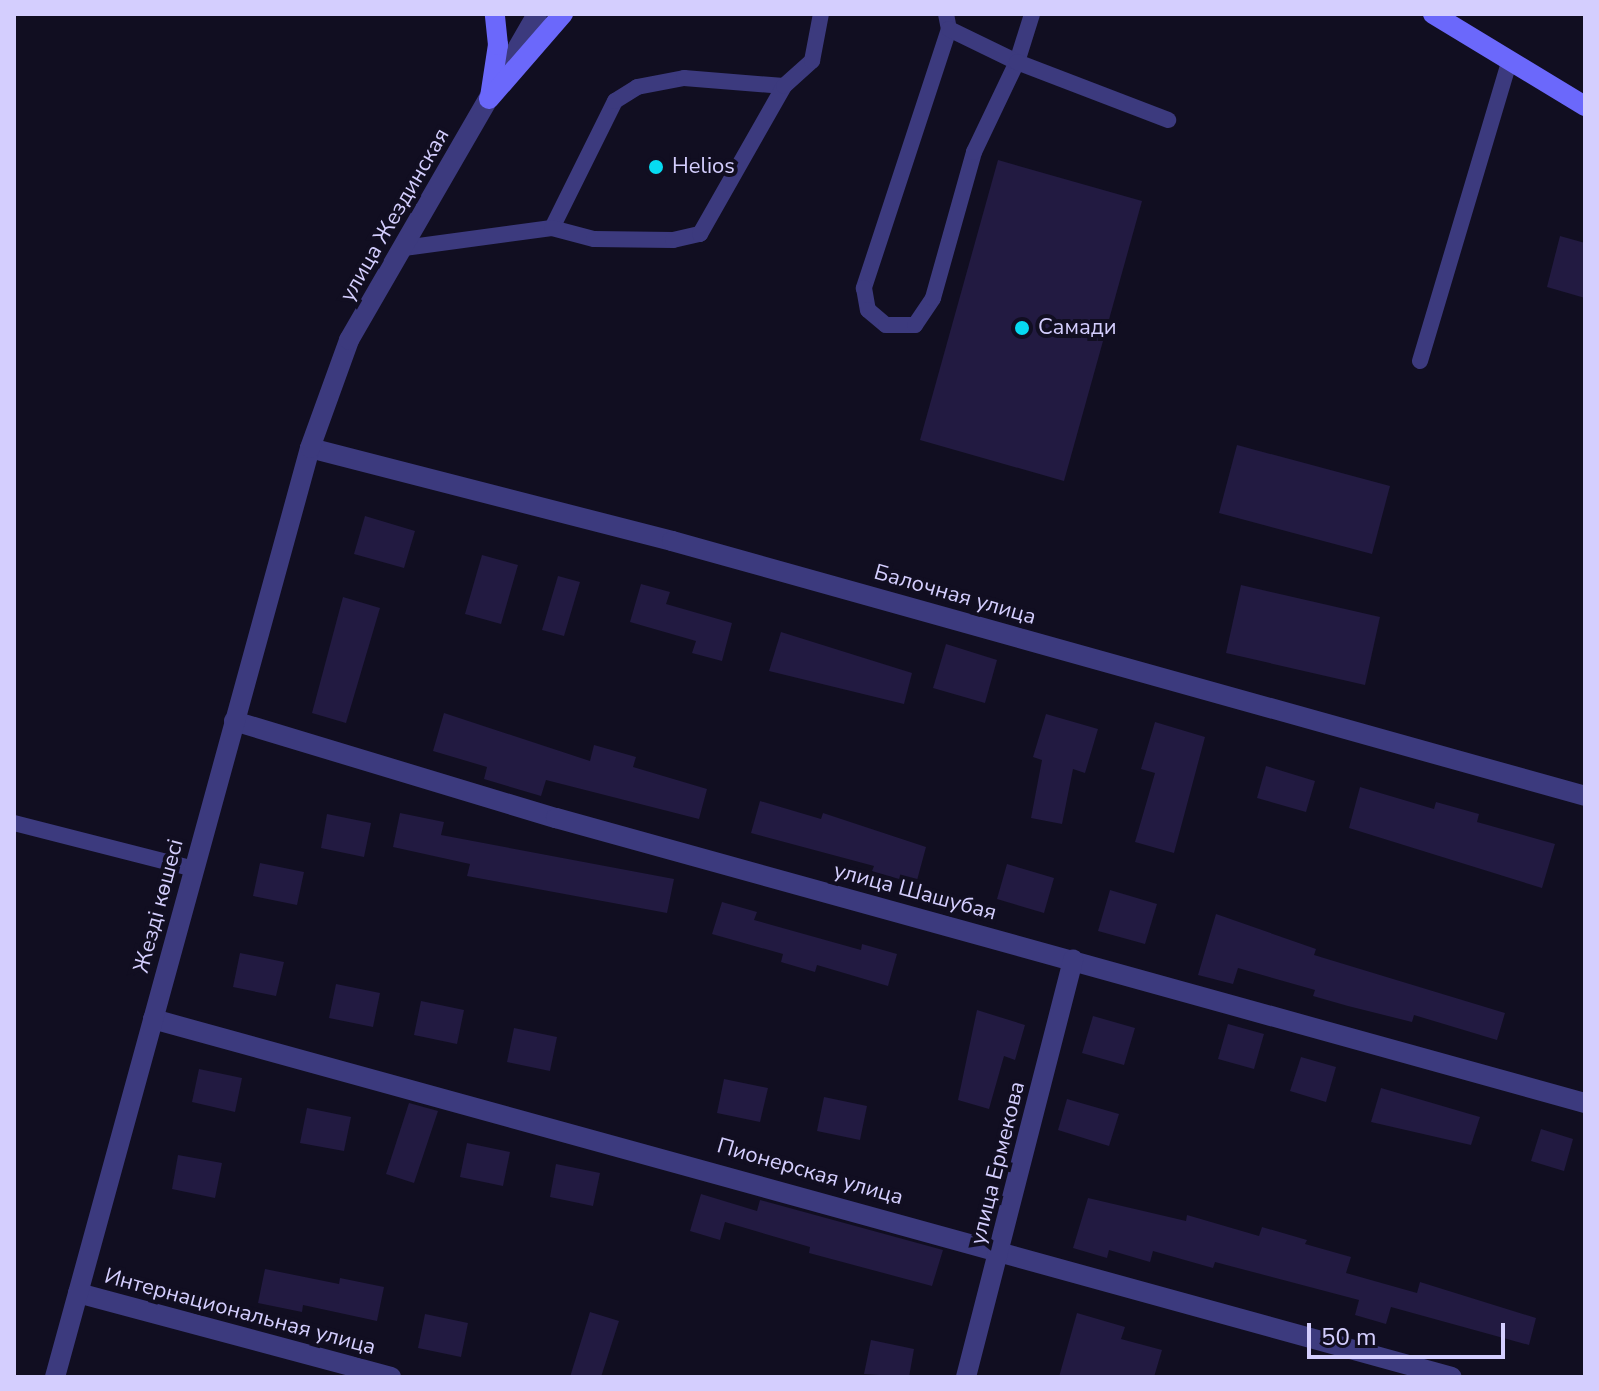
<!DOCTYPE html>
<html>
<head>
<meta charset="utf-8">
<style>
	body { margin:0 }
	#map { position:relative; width:1599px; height:1391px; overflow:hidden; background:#110e21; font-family:"Nunito Sans",sans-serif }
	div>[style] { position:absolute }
	.building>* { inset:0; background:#221a41 }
	.service>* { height:16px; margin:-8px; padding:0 8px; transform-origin:8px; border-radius:8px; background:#3c3a7e }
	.minor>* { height:20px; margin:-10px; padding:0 10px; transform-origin:10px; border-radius:10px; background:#3c3a7e }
	.secondary>* { height:20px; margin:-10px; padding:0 10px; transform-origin:10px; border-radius:10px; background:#6b68fb }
	.dots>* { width:22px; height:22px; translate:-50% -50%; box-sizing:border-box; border:4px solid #110e21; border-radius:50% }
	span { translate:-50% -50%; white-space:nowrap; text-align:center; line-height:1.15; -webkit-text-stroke:8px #110e21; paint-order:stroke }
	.poi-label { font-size:22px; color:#d4cefe }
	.left { translate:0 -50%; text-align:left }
	.street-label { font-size:22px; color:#d4cefe }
	.frame { position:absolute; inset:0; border:16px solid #d4cefe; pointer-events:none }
	.scale { position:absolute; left:1307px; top:1323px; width:198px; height:36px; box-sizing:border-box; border:4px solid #d4cefe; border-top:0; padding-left:10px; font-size:24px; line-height:28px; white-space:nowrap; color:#d4cefe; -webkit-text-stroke:6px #110e21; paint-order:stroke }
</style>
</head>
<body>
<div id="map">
	<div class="building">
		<div style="clip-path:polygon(998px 160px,1142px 201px,1064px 481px,920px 440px)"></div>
		<div style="clip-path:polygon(1560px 236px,1585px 243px,1585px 298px,1547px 287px)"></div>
		<div style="clip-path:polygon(1237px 445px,1390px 486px,1372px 554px,1219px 513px)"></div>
		<div style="clip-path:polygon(365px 516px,415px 531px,404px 568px,354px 554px)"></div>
		<div style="clip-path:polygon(482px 555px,518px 565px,501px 624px,465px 614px)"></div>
		<div style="clip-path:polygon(558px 576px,580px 582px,564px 636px,542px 630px)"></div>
		<div style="clip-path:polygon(641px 584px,670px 592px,666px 604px,732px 623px,722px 661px,692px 653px,696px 641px,630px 622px)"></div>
		<div style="clip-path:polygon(1241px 585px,1380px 617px,1365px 685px,1226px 653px)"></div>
		<div style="clip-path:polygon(343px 597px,380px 608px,346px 723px,312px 713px)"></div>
		<div style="clip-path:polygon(781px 632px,912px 673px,904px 704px,769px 671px)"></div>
		<div style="clip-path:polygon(946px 644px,997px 660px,985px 703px,933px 688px)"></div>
		<div style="clip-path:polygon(444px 713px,590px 761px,594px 745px,636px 757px,633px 767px,707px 789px,699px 819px,546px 780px,541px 796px,484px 779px,487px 767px,433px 751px)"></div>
		<div style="clip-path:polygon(1046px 714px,1098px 729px,1085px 773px,1073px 769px,1062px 824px,1031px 818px,1042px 760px,1033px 757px)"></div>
		<div style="clip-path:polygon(1155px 722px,1205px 737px,1174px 853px,1135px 842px,1155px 773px,1141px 769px)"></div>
		<div style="clip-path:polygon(1266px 766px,1315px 781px,1306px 812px,1257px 798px)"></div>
		<div style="clip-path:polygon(1360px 787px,1434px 809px,1436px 802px,1479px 814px,1477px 822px,1555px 844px,1542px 888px,1349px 828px)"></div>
		<div style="clip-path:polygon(760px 801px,821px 819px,823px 813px,926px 847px,916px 884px,872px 871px,874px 866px,751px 833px)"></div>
		<div style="clip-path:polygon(400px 813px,444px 822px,441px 835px,674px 879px,667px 913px,467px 876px,470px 864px,393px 847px)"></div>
		<div style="clip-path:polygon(327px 814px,371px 823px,364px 857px,321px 848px)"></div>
		<div style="clip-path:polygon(260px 863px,304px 872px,297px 905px,253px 896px)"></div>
		<div style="clip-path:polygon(1007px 864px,1054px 878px,1044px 913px,997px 899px)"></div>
		<div style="clip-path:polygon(1110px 890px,1157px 904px,1145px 944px,1098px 931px)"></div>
		<div style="clip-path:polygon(722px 902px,757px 912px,754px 920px,861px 950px,862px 944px,897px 954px,888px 986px,817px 965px,815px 972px,781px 962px,783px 954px,712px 934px)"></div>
		<div style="clip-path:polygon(1216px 914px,1316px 949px,1314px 955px,1505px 1013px,1497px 1040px,1414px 1015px,1412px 1022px,1348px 1006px,1313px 996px,1315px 990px,1238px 968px,1233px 984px,1198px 975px)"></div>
		<div style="clip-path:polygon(240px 953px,284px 962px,276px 996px,233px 987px)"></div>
		<div style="clip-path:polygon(336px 984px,380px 993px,373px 1027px,329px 1018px)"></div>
		<div style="clip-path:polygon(421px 1001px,464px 1010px,457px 1044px,414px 1035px)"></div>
		<div style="clip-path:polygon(977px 1010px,1025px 1025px,1015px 1060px,1004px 1056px,989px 1109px,958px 1100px)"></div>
		<div style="clip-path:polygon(1093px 1016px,1135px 1028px,1124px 1065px,1082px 1053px)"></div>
		<div style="clip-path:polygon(1228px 1024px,1264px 1034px,1254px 1069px,1218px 1059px)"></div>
		<div style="clip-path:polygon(514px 1028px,557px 1037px,550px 1071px,507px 1062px)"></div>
		<div style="clip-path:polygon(1301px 1057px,1336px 1067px,1326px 1102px,1290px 1091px)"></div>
		<div style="clip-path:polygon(199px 1069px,242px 1078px,235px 1112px,192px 1102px)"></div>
		<div style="clip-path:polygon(724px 1079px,768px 1088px,760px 1122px,717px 1113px)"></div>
		<div style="clip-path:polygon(1381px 1088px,1480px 1117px,1471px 1145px,1371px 1122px)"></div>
		<div style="clip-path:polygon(824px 1097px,867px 1106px,860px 1140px,817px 1131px)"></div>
		<div style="clip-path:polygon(1067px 1099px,1119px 1114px,1109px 1146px,1058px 1130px)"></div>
		<div style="clip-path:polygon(409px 1103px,438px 1111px,414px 1183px,386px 1174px)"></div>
		<div style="clip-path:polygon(307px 1108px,351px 1117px,344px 1151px,300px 1143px)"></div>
		<div style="clip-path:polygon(1541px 1129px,1573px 1139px,1564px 1171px,1531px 1161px)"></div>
		<div style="clip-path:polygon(467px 1143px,510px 1152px,503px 1186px,460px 1177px)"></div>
		<div style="clip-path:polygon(178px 1155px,222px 1163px,215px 1198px,172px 1189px)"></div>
		<div style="clip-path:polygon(556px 1164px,600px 1173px,593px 1206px,550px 1197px)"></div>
		<div style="clip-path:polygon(701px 1194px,757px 1211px,760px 1200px,943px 1250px,932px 1286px,809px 1253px,810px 1247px,725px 1222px,720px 1240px,690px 1231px)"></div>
		<div style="clip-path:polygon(1088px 1198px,1186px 1221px,1187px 1215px,1259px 1236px,1262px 1227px,1307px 1240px,1305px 1244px,1351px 1257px,1346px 1273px,1417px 1293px,1420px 1282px,1536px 1318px,1529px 1345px,1391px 1307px,1386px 1324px,1355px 1315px,1359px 1300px,1215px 1262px,1213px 1268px,1153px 1251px,1150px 1262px,1109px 1250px,1107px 1258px,1073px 1248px)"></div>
		<div style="clip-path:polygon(265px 1269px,339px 1284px,340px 1278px,384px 1287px,377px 1321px,303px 1305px,302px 1312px,258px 1303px)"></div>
		<div style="clip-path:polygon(590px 1312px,619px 1321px,601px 1377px,570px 1377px)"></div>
		<div style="clip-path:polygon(1077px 1313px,1125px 1327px,1121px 1339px,1162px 1350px,1154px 1377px,1059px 1377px)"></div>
		<div style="clip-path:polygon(425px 1314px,468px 1323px,461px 1357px,418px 1348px)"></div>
		<div style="clip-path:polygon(871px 1340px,914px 1349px,909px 1377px,864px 1374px)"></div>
	</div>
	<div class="service">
		<div style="left:946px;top:14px;width:15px;rotate:79deg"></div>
		<div style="left:949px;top:29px;width:273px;rotate:108.2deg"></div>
		<div style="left:864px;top:288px;width:22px;rotate:80deg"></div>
		<div style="left:868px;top:310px;width:23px;rotate:40deg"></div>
		<div style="left:886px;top:325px;width:29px"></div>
		<div style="left:915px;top:325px;width:32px;rotate:-56deg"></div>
		<div style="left:933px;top:298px;width:152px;rotate:-74.3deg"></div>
		<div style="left:974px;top:152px;width:100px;rotate:-64.5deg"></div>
		<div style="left:1017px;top:62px;width:50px;rotate:-72.6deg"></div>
		<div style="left:949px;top:29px;width:76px;rotate:25.9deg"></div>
		<div style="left:1017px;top:62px;width:162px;rotate:21deg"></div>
		<div style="left:552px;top:228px;width:142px;rotate:-63.6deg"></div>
		<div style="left:615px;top:101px;width:26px;rotate:-32deg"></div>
		<div style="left:637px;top:87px;width:48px;rotate:-10.8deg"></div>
		<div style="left:684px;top:78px;width:100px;rotate:4.6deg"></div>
		<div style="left:404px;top:248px;width:149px;rotate:-7.7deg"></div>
		<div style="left:552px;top:228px;width:43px;rotate:14.7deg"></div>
		<div style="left:594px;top:239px;width:79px;rotate:0.7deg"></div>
		<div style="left:673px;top:240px;width:28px;rotate:-13deg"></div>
		<div style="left:700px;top:234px;width:170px;rotate:-60.4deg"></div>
		<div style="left:784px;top:86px;width:38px;rotate:-42deg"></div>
		<div style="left:812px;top:61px;width:48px;rotate:-79.2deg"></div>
		<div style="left:1420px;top:361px;width:312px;rotate:-73.4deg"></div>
		<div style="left:14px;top:823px;width:186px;rotate:14.3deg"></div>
	</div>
	<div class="minor">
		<div style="left:310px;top:448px;width:374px;rotate:14.4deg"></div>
		<div style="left:672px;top:541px;width:948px;rotate:15.6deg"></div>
		<div style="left:234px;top:721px;width:336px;rotate:16.8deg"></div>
		<div style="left:556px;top:818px;width:1068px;rotate:15.48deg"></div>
		<div style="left:153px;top:1019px;width:1347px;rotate:15.41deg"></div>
		<div style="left:78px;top:1293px;width:324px;rotate:15deg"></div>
		<div style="left:55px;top:1377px;width:963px;rotate:-74.65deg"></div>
		<div style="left:310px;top:448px;width:115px;rotate:-70.1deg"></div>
		<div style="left:349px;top:340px;width:376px;rotate:-60deg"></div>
		<div style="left:966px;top:1377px;width:431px;rotate:-75.6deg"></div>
	</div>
	<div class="secondary">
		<div style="left:1433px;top:14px;width:178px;rotate:31.2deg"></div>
		<div style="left:490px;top:97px;width:53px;rotate:-81.3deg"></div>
		<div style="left:498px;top:45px;width:31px;rotate:-96deg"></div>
		<div style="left:489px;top:99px;width:113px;rotate:-49deg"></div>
	</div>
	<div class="dots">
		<div style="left:656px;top:167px;background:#06dbf2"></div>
		<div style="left:1022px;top:328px;background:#06dbf2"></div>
	</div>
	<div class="poi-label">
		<span class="left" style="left:672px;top:167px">Helios</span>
		<span class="left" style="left:1038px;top:328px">Самади</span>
	</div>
	<div class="street-label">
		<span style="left:395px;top:215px;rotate:-60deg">улица Жездинская</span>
		<span style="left:955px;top:595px;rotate:16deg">Балочная улица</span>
		<span style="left:915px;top:892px;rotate:15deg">улица Шашубая</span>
		<span style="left:159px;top:906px;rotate:-75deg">Жезді көшесі</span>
		<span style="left:998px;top:1163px;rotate:-76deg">улица Ермекова</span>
		<span style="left:810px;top:1172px;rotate:16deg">Пионерская улица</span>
		<span style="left:240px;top:1312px;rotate:15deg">Интернациональная улица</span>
	</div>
	<div class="frame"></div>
	<div class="scale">50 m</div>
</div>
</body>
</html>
